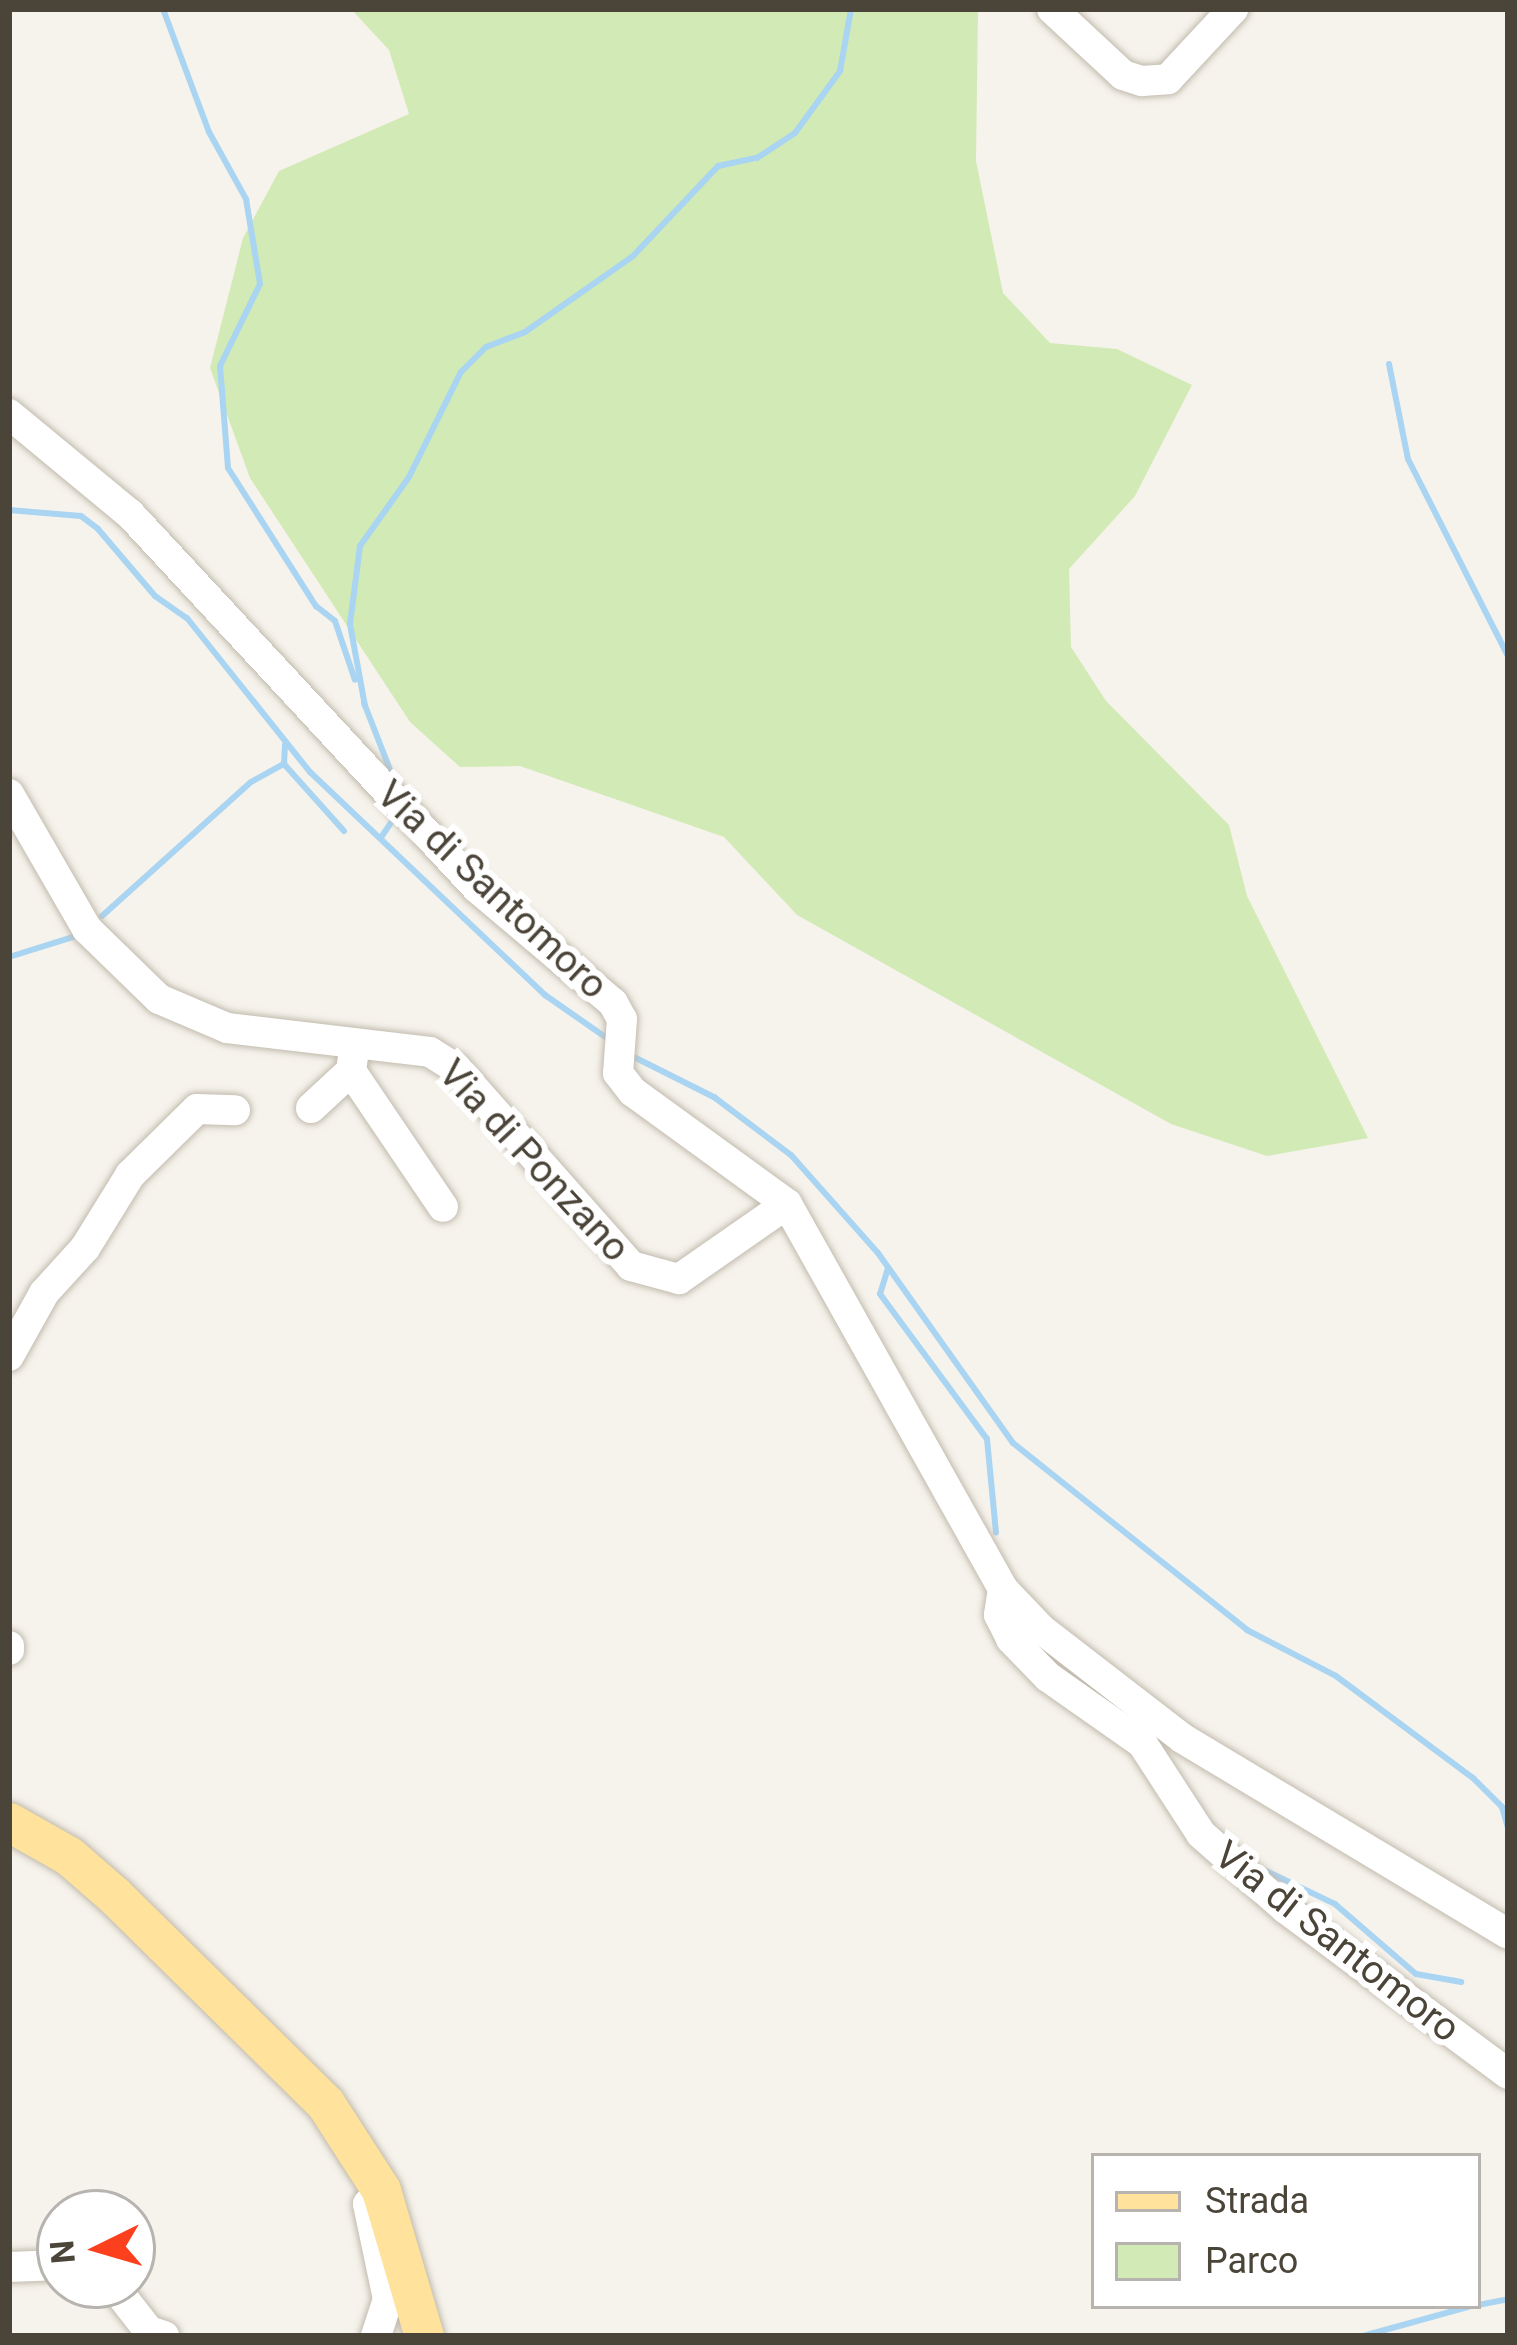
<!DOCTYPE html>
<html>
<head>
<meta charset="utf-8">
<style>
	body { margin:0 }
	#map { position:relative; width:1517px; height:2345px; overflow:hidden; background:#f6f3ec; font-family:Roboto,sans-serif }
	div>[style] { position:absolute }
	.green>* { inset:0; background:#d2eab5 }
	.stream>* { height:6px; margin:-3px; padding:0 3px; transform-origin:3px; border-radius:3px; background:#a9d4f2 }
	.roads { filter:drop-shadow(0 0 3px #c2bbae) drop-shadow(0 0 3px #c2bbae) }
	.minor>* { height:30px; margin:-15px; padding:0 15px; transform-origin:15px; border-radius:15px; background:#fff }
	.major>* { height:39px; margin:-19.5px; padding:0 19.5px; transform-origin:19.5px; border-radius:19.5px; background:#ffe39c }
	span { translate:-50% -50%; white-space:nowrap; text-align:center; line-height:1.15; -webkit-text-stroke:12px #fff; paint-order:stroke }
	.street-label { font-size:39px; color:#4b4439 }
	.frame { position:absolute; inset:0; border:12px solid #4b4439; pointer-events:none }
	.legend { position:absolute; left:1091px; top:2153px; width:390px; height:156px; box-sizing:border-box; background:#fff; border:3px solid #b7b4b0; margin:0; padding:15px 21px; list-style:none; font-size:36px; color:#4b4439 }
	.legend li { display:flex; align-items:center; gap:24px; height:60px }
	.legend b { width:60px; border:3px solid #b7b4b0 }
	.north { position:absolute; left:36px; top:2189px; width:120px; height:120px; box-sizing:border-box; background:#fff; border:3px solid #b7b4b0; border-radius:50%; rotate:265deg; font-size:33px; font-weight:700; line-height:48px; text-align:center; color:#4b4439 }
	.north::after { content:''; display:block; margin:auto; width:42px; height:54px; background:#fc3f1d; clip-path:polygon(50% 0,100% 100%,50% 72%,0 100%) }
</style>
</head>
<body>
<div id="map">
	<div class="green">
		<div style="clip-path:polygon(351px 9px,978px 9px,976px 161px,1003px 293px,1050px 343px,1117px 349px,1192px 385px,1135px 496px,1069px 569px,1071px 647px,1106px 701px,1229px 825px,1247px 896px,1368px 1138px,1267px 1156px,1171px 1124px,797px 915px,724px 837px,520px 766px,460px 767px,410px 722px,250px 478px,210px 368px,243px 238px,279px 171px,409px 114px,389px 50px)"></div>
	</div>
	<div class="stream">
		<div style="left:163px;top:9px;width:131px;rotate:69.5deg"></div>
		<div style="left:209px;top:132px;width:77px;rotate:61.1deg"></div>
		<div style="left:246px;top:199px;width:86px;rotate:80.6deg"></div>
		<div style="left:260px;top:284px;width:91px;rotate:116deg"></div>
		<div style="left:220px;top:366px;width:102px;rotate:85.5deg"></div>
		<div style="left:228px;top:468px;width:164px;rotate:57.5deg"></div>
		<div style="left:316px;top:606px;width:24px;rotate:38deg"></div>
		<div style="left:335px;top:621px;width:62px;rotate:71.3deg"></div>
		<div style="left:1389px;top:364px;width:97px;rotate:78.7deg"></div>
		<div style="left:1408px;top:459px;width:221px;rotate:63.1deg"></div>
		<div style="left:9px;top:510px;width:72px;rotate:4.8deg"></div>
		<div style="left:81px;top:516px;width:21px;rotate:37deg"></div>
		<div style="left:98px;top:529px;width:88px;rotate:49.6deg"></div>
		<div style="left:155px;top:596px;width:39px;rotate:35deg"></div>
		<div style="left:187px;top:618px;width:197px;rotate:51.4deg"></div>
		<div style="left:310px;top:772px;width:324px;rotate:43.5deg"></div>
		<div style="left:545px;top:995px;width:80px;rotate:34.9deg"></div>
		<div style="left:364px;top:703px;width:83px;rotate:68.7deg"></div>
		<div style="left:365px;top:706px;width:83px;rotate:-100.4deg"></div>
		<div style="left:350px;top:624px;width:79px;rotate:-82.7deg"></div>
		<div style="left:360px;top:546px;width:85px;rotate:-54.6deg"></div>
		<div style="left:409px;top:477px;width:117px;rotate:-63.7deg"></div>
		<div style="left:461px;top:372px;width:35px;rotate:-45deg"></div>
		<div style="left:486px;top:347px;width:42px;rotate:-21deg"></div>
		<div style="left:525px;top:332px;width:132px;rotate:-35.1deg"></div>
		<div style="left:633px;top:256px;width:124px;rotate:-46.6deg"></div>
		<div style="left:718px;top:166px;width:40px;rotate:-12deg"></div>
		<div style="left:757px;top:158px;width:45px;rotate:-33.3deg"></div>
		<div style="left:795px;top:133px;width:77px;rotate:-54deg"></div>
		<div style="left:840px;top:71px;width:63px;rotate:-79.9deg"></div>
		<div style="left:285px;top:745px;width:19px;rotate:93deg"></div>
		<div style="left:284px;top:764px;width:90px;rotate:48.2deg"></div>
		<div style="left:382px;top:836px;width:27px;rotate:-56deg"></div>
		<div style="left:102px;top:916px;width:200px;rotate:-42deg"></div>
		<div style="left:251px;top:782px;width:38px;rotate:-29deg"></div>
		<div style="left:9px;top:957px;width:70px;rotate:-17.4deg"></div>
		<div style="left:632px;top:1056px;width:92px;rotate:26.6deg"></div>
		<div style="left:714px;top:1097px;width:96px;rotate:37deg"></div>
		<div style="left:791px;top:1155px;width:131px;rotate:48.4deg"></div>
		<div style="left:878px;top:1253px;width:233px;rotate:54.6deg"></div>
		<div style="left:1013px;top:1443px;width:300px;rotate:38.6deg"></div>
		<div style="left:1247px;top:1630px;width:100px;rotate:27.3deg"></div>
		<div style="left:1336px;top:1676px;width:171px;rotate:36.7deg"></div>
		<div style="left:1473px;top:1778px;width:41px;rotate:45deg"></div>
		<div style="left:1502px;top:1807px;width:22px;rotate:74deg"></div>
		<div style="left:888px;top:1268px;width:27px;rotate:107deg"></div>
		<div style="left:880px;top:1294px;width:180px;rotate:53.6deg"></div>
		<div style="left:987px;top:1439px;width:94px;rotate:84.5deg"></div>
		<div style="left:1264px;top:1870px;width:79px;rotate:25.6deg"></div>
		<div style="left:1335px;top:1904px;width:107px;rotate:40.8deg"></div>
		<div style="left:1416px;top:1974px;width:46px;rotate:10.1deg"></div>
		<div style="left:1478px;top:2305px;width:31px;rotate:-11deg"></div>
		<div style="left:1363px;top:2336px;width:112px;rotate:-15.5deg"></div>
	</div>
	<div class="roads">
		<div class="minor">
			<div style="left:1052px;top:9px;width:97px;rotate:42.9deg"></div>
			<div style="left:1123px;top:75px;width:20px;rotate:18deg"></div>
			<div style="left:1142px;top:81px;width:26px;rotate:-4deg"></div>
			<div style="left:1168px;top:79px;width:96px;rotate:-47.1deg"></div>
			<div style="left:9px;top:414px;width:157px;rotate:39.6deg"></div>
			<div style="left:130px;top:514px;width:510px;rotate:47.14deg"></div>
			<div style="left:477px;top:888px;width:178px;rotate:40.2deg"></div>
			<div style="left:613px;top:1003px;width:18px;rotate:61deg"></div>
			<div style="left:622px;top:1019px;width:54px;rotate:94.2deg"></div>
			<div style="left:618px;top:1073px;width:24px;rotate:52deg"></div>
			<div style="left:633px;top:1092px;width:190px;rotate:36deg"></div>
			<div style="left:787px;top:1204px;width:441px;rotate:60.7deg"></div>
			<div style="left:1003px;top:1589px;width:55px;rotate:46.5deg"></div>
			<div style="left:1041px;top:1629px;width:178px;rotate:37.7deg"></div>
			<div style="left:1182px;top:1738px;width:380px;rotate:31deg"></div>
			<div style="left:9px;top:794px;width:156px;rotate:60deg"></div>
			<div style="left:87px;top:929px;width:100px;rotate:44.2deg"></div>
			<div style="left:159px;top:999px;width:74px;rotate:23.1deg"></div>
			<div style="left:227px;top:1028px;width:204px;rotate:6.7deg"></div>
			<div style="left:430px;top:1052px;width:31px;rotate:32deg"></div>
			<div style="left:456px;top:1068px;width:264px;rotate:48.5deg"></div>
			<div style="left:631px;top:1266px;width:50px;rotate:15.2deg"></div>
			<div style="left:679px;top:1279px;width:131px;rotate:-34.8deg"></div>
			<div style="left:351px;top:1071px;width:164px;rotate:55.9deg"></div>
			<div style="left:311px;top:1108px;width:54px;rotate:-42.8deg"></div>
			<div style="left:351px;top:1071px;width:15px;rotate:-82deg"></div>
			<div style="left:9px;top:1356px;width:72px;rotate:-60.9deg"></div>
			<div style="left:44px;top:1293px;width:61px;rotate:-47.7deg"></div>
			<div style="left:85px;top:1248px;width:86px;rotate:-58.3deg"></div>
			<div style="left:130px;top:1175px;width:94px;rotate:-44.6deg"></div>
			<div style="left:197px;top:1109px;width:38px;rotate:2deg"></div>
			<div style="left:1003px;top:1589px;width:26px;rotate:99deg"></div>
			<div style="left:999px;top:1615px;width:27px;rotate:63deg"></div>
			<div style="left:1011px;top:1639px;width:53px;rotate:45.8deg"></div>
			<div style="left:1048px;top:1677px;width:115px;rotate:35.1deg"></div>
			<div style="left:1142px;top:1743px;width:108px;rotate:57deg"></div>
			<div style="left:1201px;top:1834px;width:113px;rotate:41.4deg"></div>
			<div style="left:1286px;top:1909px;width:277px;rotate:36.6deg"></div>
			<div style="left:9px;top:1646px;width:4px;rotate:90deg"></div>
			<div style="left:9px;top:2267px;width:51px;rotate:-2.2deg"></div>
			<div style="left:113px;top:2285px;width:58px;rotate:52deg"></div>
			<div style="left:149px;top:2331px;width:16px;rotate:18deg"></div>
			<div style="left:376px;top:2336px;width:39px;rotate:-72deg"></div>
			<div style="left:388px;top:2299px;width:97px;rotate:-101.9deg"></div>
			<div style="left:368px;top:2204px;width:19px;rotate:-47deg"></div>
		</div>
		<div class="major">
			<div style="left:9px;top:1822px;width:69px;rotate:29.5deg"></div>
			<div style="left:69px;top:1856px;width:61px;rotate:41deg"></div>
			<div style="left:115px;top:1896px;width:295px;rotate:44.6deg"></div>
			<div style="left:325px;top:2103px;width:103px;rotate:57.2deg"></div>
			<div style="left:381px;top:2190px;width:152px;rotate:73.6deg"></div>
		</div>
	</div>
	<div class="street-label">
		<span style="left:492px;top:890px;rotate:43deg">Via di Santomoro</span>
		<span style="left:534px;top:1161px;rotate:47deg">Via di Ponzano</span>
		<span style="left:1337px;top:1942px;rotate:38deg">Via di Santomoro</span>
	</div>
	<div class="frame"></div>
	<ul class="legend">
	<li><b style="height:15px;background:#ffe39c"></b>Strada</li>
	<li><b style="height:33px;background:#d2eab5"></b>Parco</li>
	</ul>
	<div class="north">N</div>
</div>
</body>
</html>
